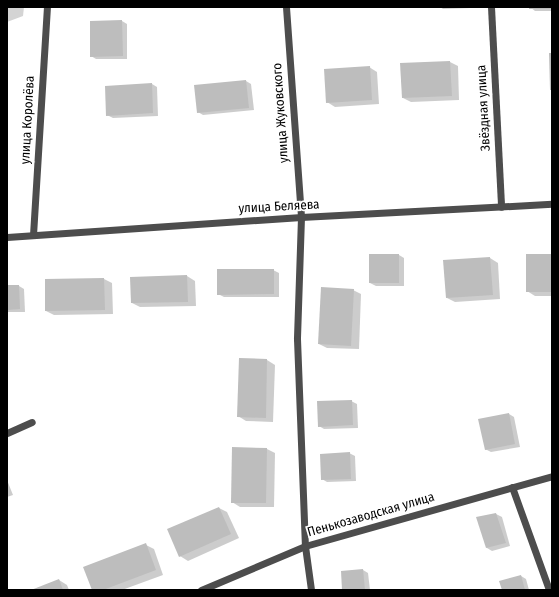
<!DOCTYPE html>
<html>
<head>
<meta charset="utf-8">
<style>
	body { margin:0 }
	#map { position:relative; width:559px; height:597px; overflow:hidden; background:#fff; font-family:"Fira Sans Condensed",sans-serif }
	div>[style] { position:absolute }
	.green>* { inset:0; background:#d4d4d4 }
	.shadow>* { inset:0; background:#0003 }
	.building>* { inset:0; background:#bdbdbd }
	.minor>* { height:7px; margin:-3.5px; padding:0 3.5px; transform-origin:3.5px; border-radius:3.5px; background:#4d4d4d }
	span { translate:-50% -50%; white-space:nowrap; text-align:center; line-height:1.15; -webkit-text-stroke:3.5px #fff; paint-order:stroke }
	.street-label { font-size:13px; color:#000 }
	.frame { position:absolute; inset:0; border:8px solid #000; pointer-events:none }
</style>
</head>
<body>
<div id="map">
	<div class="green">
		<div style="clip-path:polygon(7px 7px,24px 7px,23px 16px,7px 22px)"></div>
	</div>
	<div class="shadow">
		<div style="clip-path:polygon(440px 7px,471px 7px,471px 8px,443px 9px)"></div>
		<div style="clip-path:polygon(530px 7px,552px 7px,552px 11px,535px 11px)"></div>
		<div style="clip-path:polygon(122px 21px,127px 24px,127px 59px,96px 59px,91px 56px)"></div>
		<div style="clip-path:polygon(450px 62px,458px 66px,459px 100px,411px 102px,403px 98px)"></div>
		<div style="clip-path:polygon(369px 67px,377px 72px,379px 104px,335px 107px,327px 102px)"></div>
		<div style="clip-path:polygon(246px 81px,251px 84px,254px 110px,203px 115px,198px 112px)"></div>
		<div style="clip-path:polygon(152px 84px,157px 87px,158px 116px,113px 118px,107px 115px)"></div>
		<div style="clip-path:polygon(399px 255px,404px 258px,404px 286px,376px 286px,370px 283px)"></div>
		<div style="clip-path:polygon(552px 255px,552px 296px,535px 296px,527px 291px)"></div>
		<div style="clip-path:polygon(490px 258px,498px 263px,500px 299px,455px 302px,447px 298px)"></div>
		<div style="clip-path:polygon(273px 270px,279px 273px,279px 297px,224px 297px,218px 294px)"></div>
		<div style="clip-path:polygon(187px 276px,195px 281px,196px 306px,140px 307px,132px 303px,131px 278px)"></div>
		<div style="clip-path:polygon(104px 279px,112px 283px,113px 314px,54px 315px,46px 311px)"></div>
		<div style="clip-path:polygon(7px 286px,19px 286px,24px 289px,25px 312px,7px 312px)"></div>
		<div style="clip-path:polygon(353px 290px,361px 294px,359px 349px,327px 348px,319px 344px)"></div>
		<div style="clip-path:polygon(240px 359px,267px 360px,275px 365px,273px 422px,246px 421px,238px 416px)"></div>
		<div style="clip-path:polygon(351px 401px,357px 404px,358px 428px,324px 429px,319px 426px)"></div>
		<div style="clip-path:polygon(509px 414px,514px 417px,520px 447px,491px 452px,485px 449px)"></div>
		<div style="clip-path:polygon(267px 449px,275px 453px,274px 507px,240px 507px,232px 502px)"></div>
		<div style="clip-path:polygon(349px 453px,355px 456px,356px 481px,327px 482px,322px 479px)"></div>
		<div style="clip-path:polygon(7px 480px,13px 495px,7px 497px)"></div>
		<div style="clip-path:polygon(219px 508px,227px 512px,239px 538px,188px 561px,180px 556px)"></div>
		<div style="clip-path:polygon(496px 514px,502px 517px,510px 546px,492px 551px,487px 548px,477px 518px)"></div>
		<div style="clip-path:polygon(146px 545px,154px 549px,163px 575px,122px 590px,93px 590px)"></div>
		<div style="clip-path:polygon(363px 570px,368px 573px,370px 590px,343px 590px,342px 572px)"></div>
		<div style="clip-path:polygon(521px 576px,526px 579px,529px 590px,503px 590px)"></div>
		<div style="clip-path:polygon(59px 580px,67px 585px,69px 590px,34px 590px)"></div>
	</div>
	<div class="building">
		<div style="clip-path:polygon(529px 7px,552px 7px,552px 9px,529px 9px)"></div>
		<div style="clip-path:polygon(122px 20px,123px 56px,90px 57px,90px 21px)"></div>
		<div style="clip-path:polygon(549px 53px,552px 53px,552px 90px,550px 90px)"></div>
		<div style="clip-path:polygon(450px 61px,452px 96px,402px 98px,400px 63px)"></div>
		<div style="clip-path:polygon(370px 66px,372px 100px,326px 103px,324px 69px)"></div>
		<div style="clip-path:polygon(246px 80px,249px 108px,197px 113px,194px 85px)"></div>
		<div style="clip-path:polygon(152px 83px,153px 113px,106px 116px,105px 86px)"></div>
		<div style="clip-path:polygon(369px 254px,399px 254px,399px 283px,369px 283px)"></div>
		<div style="clip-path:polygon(526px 254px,552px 254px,552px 292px,526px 292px)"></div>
		<div style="clip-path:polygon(490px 257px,493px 295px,446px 298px,443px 260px)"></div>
		<div style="clip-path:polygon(217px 269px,274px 269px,274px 294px,217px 295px)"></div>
		<div style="clip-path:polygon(187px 275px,188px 302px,131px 303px,130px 277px)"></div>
		<div style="clip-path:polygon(104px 278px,105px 310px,45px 311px,45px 279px)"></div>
		<div style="clip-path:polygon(7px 285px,19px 285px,20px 309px,7px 310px)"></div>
		<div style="clip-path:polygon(321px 287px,354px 289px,351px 346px,318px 344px)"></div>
		<div style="clip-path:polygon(239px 358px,267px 359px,266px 418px,237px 417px)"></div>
		<div style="clip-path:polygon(352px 400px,353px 425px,318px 427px,317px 401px)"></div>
		<div style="clip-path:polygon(509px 413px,515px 444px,485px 450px,478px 419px)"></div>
		<div style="clip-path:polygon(232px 447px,267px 448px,266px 503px,231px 503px)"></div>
		<div style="clip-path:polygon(350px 452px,351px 479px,321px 480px,320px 454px)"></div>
		<div style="clip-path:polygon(219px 507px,231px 534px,179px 557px,167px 529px)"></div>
		<div style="clip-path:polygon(496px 513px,506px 543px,486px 548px,476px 517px)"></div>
		<div style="clip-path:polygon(146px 543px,156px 570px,103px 590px,92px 590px,83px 567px)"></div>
		<div style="clip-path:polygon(363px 569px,365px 590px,342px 590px,341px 571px)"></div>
		<div style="clip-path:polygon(521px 575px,525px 590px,502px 590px,499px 581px)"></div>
		<div style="clip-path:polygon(59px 579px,63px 590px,31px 590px)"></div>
	</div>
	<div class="minor">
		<div style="left:286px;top:7px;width:211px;rotate:85.9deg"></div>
		<div style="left:301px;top:217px;width:122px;rotate:91.9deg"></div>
		<div style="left:297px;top:339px;width:207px;rotate:87.8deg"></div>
		<div style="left:305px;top:546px;width:44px;rotate:82.2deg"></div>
		<div style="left:491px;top:7px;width:200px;rotate:87.1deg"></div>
		<div style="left:33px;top:235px;width:228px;rotate:-86.5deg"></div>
		<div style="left:7px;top:237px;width:295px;rotate:-3.9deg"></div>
		<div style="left:301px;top:217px;width:251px;rotate:-3deg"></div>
		<div style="left:7px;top:433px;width:27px;rotate:-24deg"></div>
		<div style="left:512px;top:487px;width:109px;rotate:70.2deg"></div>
		<div style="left:201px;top:590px;width:113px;rotate:-22.9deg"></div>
		<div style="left:305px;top:546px;width:257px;rotate:-15.8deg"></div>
	</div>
	<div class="street-label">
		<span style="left:484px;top:108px;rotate:-93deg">Звёздная улица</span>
		<span style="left:281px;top:113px;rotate:-94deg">улица Жуковского</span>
		<span style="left:28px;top:120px;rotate:-87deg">улица Королёва</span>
		<span style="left:279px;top:207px;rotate:-3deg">улица Беляева</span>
		<span style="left:371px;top:515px;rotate:-16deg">Пенькозаводская улица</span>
	</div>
	<div class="frame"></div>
</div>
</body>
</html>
